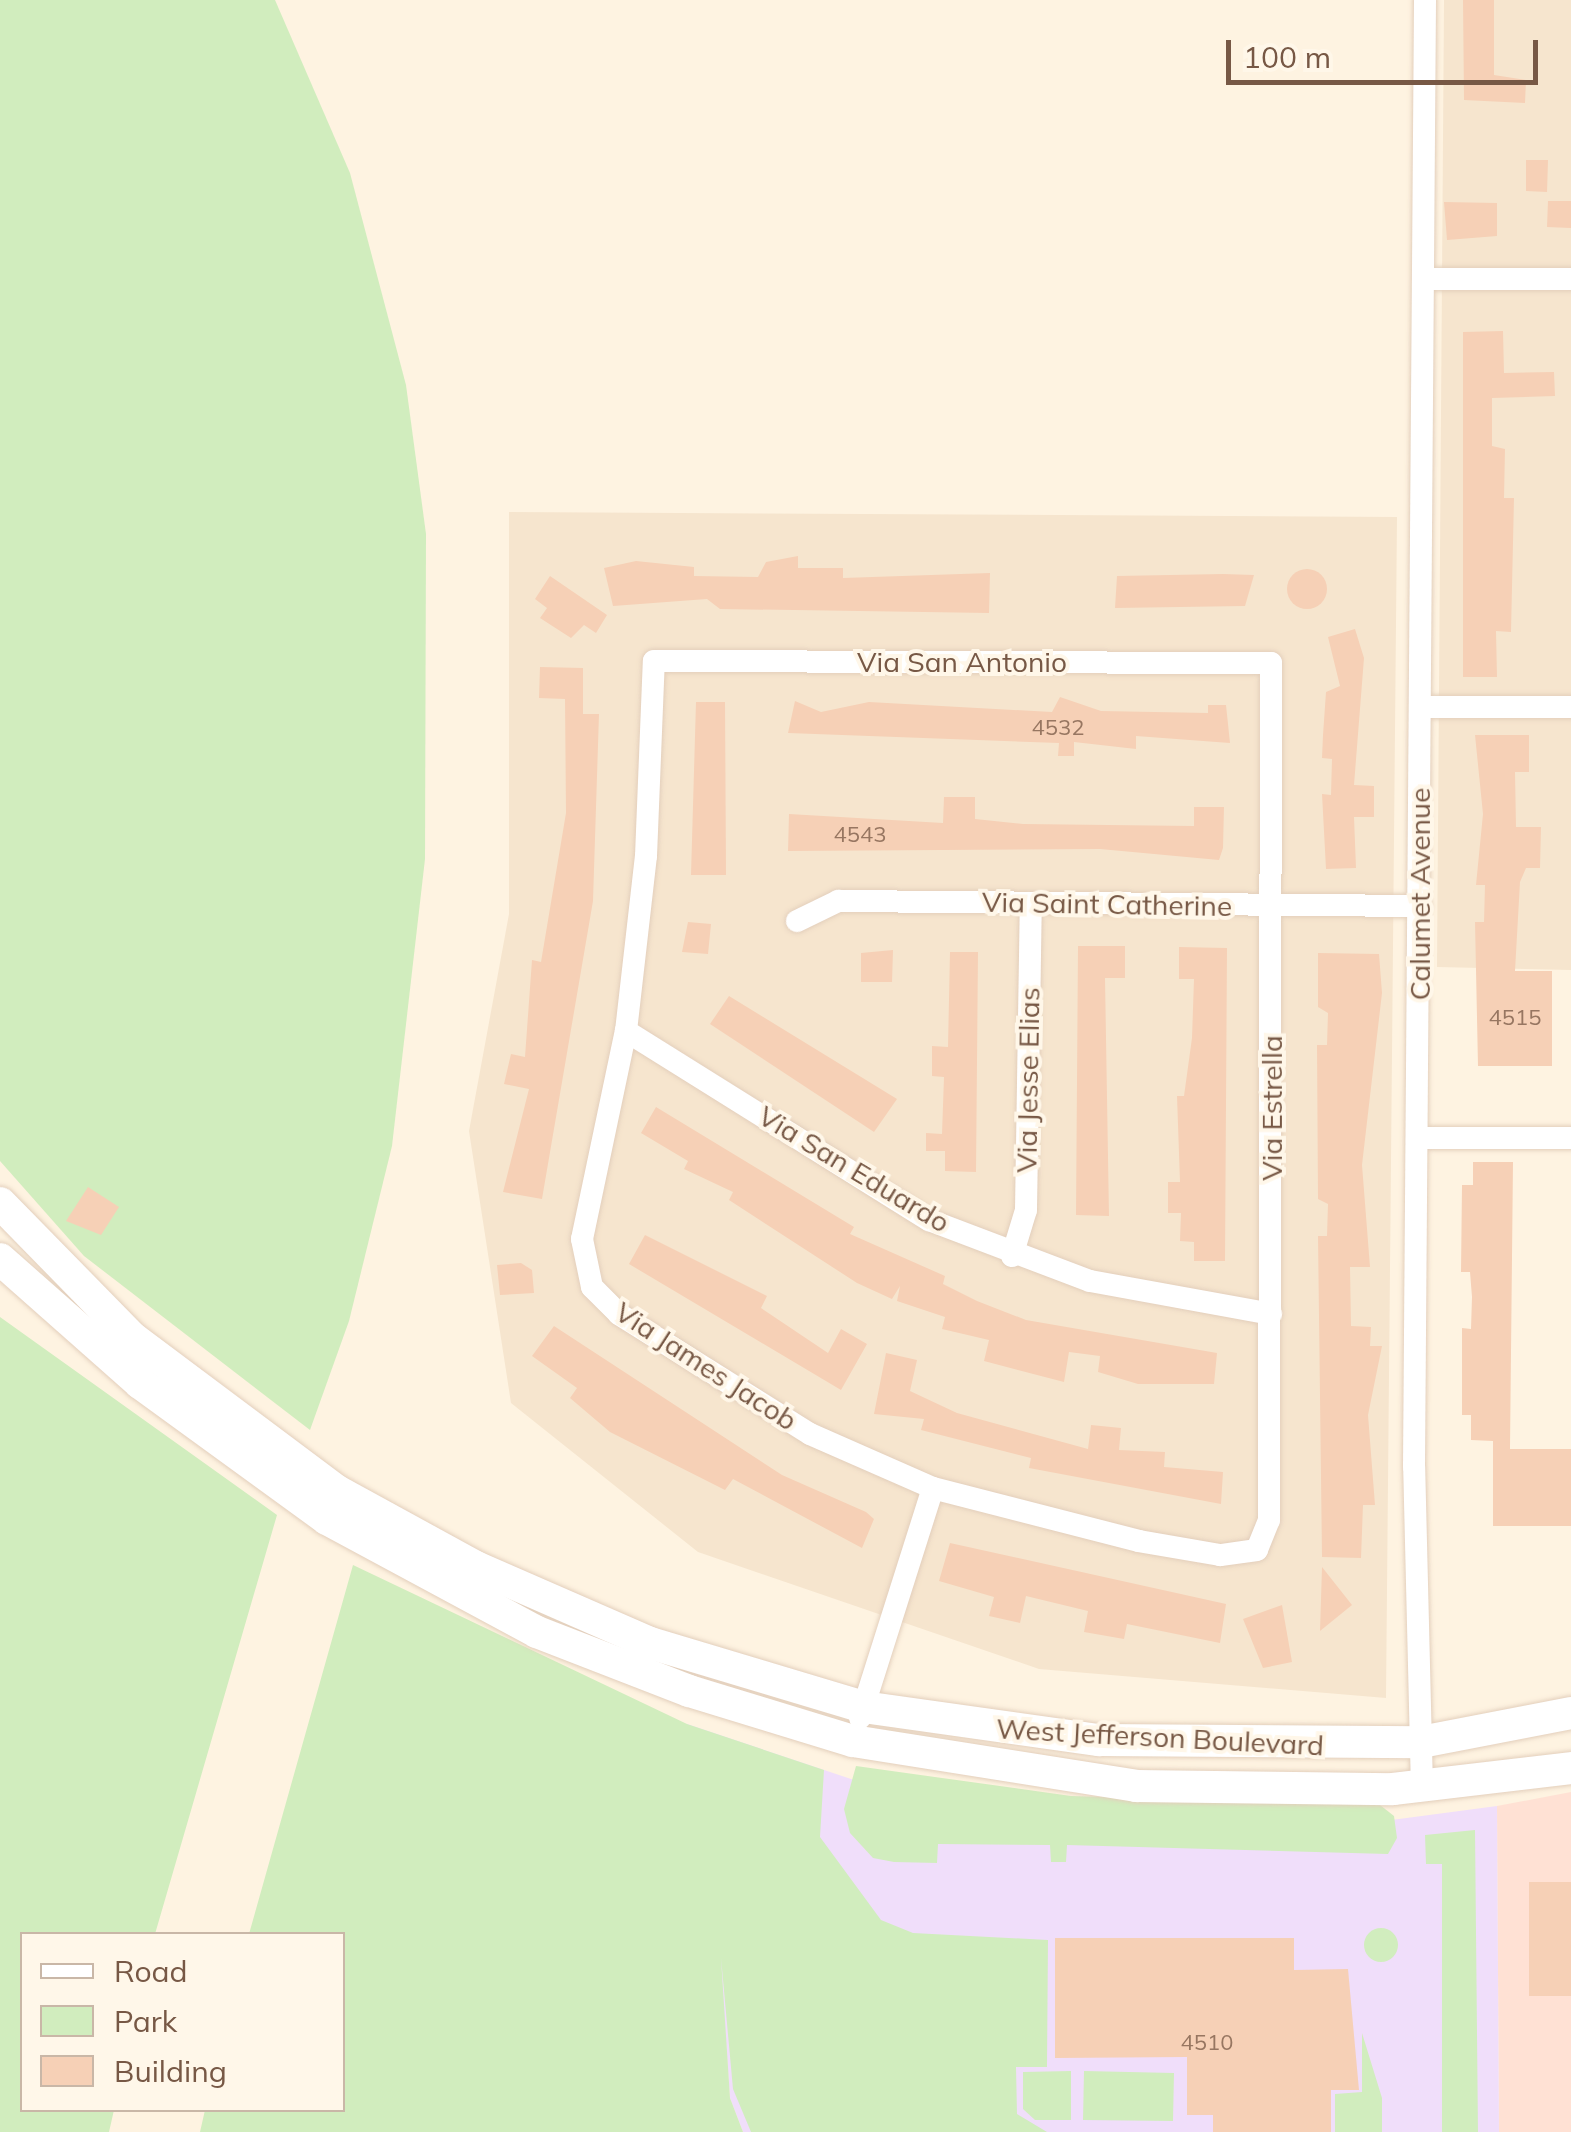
<!DOCTYPE html>
<html>
<head>
<meta charset="utf-8">
<style>
	body { margin:0 }
	#map { position:relative; width:1571px; height:2132px; overflow:hidden; background:#fef3e1; font-family:Mulish,sans-serif }
	div>[style] { position:absolute }
	.residential>* { inset:0; background:#f6e5ce }
	.commercial>* { inset:0; background:#ffe1d4 }
	.education>* { inset:0; background:#f0defa }
	.green>* { inset:0; background:#d1edbe }
	.round { border-radius:50% }
	.building>* { inset:0; background:#f6d0b6 }
	.roads { filter:drop-shadow(0 0 2px #e3cfbc) drop-shadow(0 0 2px #e3cfbc) }
	.minor>* { height:22px; margin:-11px; padding:0 11px; transform-origin:11px; border-radius:11px; background:#fff }
	.secondary>* { height:32px; margin:-16px; padding:0 16px; transform-origin:16px; border-radius:16px; background:#fff }
	span { translate:-50% -50%; white-space:nowrap; text-align:center; line-height:1.15; -webkit-text-stroke:8px #fff7e9; paint-order:stroke }
	.number-label { font-size:22px; color:#977661 }
	.number-label span { -webkit-text-stroke-width:0 }
	.street-label { font-size:28px; color:#775845 }
	.legend { position:absolute; left:20px; top:1932px; width:325px; height:180px; box-sizing:border-box; background:#fff7e9; border:2px solid #c9b7a7; margin:0; padding:12px 18px; list-style:none; font-size:30px; color:#775845 }
	.legend li { display:flex; align-items:center; gap:20px; height:50px }
	.legend b { width:50px; border:2px solid #c9b7a7 }
	.scale { position:absolute; left:1226px; top:40px; width:312px; height:45px; box-sizing:border-box; border:5px solid #775845; border-top:0; padding-left:12px; font-size:30px; line-height:35px; white-space:nowrap; color:#775845; -webkit-text-stroke:8px #fff7e9; paint-order:stroke }
</style>
</head>
<body>
<div id="map">
	<div class="residential">
		<div style="clip-path:polygon(1444px 0,1571px 0,1571px 970px,1437px 967px)"></div>
		<div style="clip-path:polygon(509px 512px,1397px 517px,1386px 1698px,1039px 1669px,698px 1552px,511px 1403px,469px 1131px,509px 914px)"></div>
	</div>
	<div class="commercial">
		<div style="clip-path:polygon(1571px 1792px,1571px 2132px,1499px 2132px,1497px 1806px)"></div>
	</div>
	<div class="education">
		<div style="clip-path:polygon(687px 1724px,857px 1781px,1384px 1821px,1497px 1806px,1499px 2132px,743px 2132px,730px 2098px,713px 1863px)"></div>
	</div>
	<div class="green">
		<div style="clip-path:polygon(0 0,275px 0,350px 173px,406px 385px,426px 534px,425px 859px,392px 1146px,349px 1321px,310px 1430px,84px 1256px,0 1161px)"></div>
		<div style="clip-path:polygon(0 1317px,277px 1515px,155px 1934px,22px 1934px,22px 2110px,114px 2110px,109px 2132px,0 2132px)"></div>
		<div style="clip-path:polygon(353px 1565px,687px 1724px,824px 1770px,820px 1837px,881px 1920px,913px 1933px,1048px 1940px,1047px 2067px,1016px 2067px,1017px 2114px,1047px 2132px,751px 2132px,733px 2089px,721px 1958px,730px 2098px,743px 2132px,200px 2132px,205px 2110px,342px 2110px,342px 1934px,249px 1934px)"></div>
		<div style="clip-path:polygon(856px 1766px,1071px 1796px,1380px 1805px,1394px 1816px,1397px 1838px,1388px 1854px,1067px 1845px,1066px 1862px,1051px 1862px,1050px 1845px,938px 1844px,937px 1863px,894px 1862px,873px 1858px,850px 1833px,844px 1809px)"></div>
		<div style="clip-path:polygon(1475px 1830px,1478px 2132px,1442px 2132px,1442px 1864px,1426px 1864px,1425px 1835px)"></div>
		<div class="round" style="left:1364px;top:1928px;width:34px;height:34px"></div>
		<div style="clip-path:polygon(1362px 2033px,1382px 2098px,1382px 2132px,1335px 2132px,1335px 2094px,1362px 2092px)"></div>
		<div style="clip-path:polygon(1071px 2071px,1071px 2120px,1035px 2120px,1023px 2109px,1023px 2072px)"></div>
		<div style="clip-path:polygon(1084px 2071px,1174px 2073px,1173px 2121px,1083px 2120px)"></div>
	</div>
	<div class="building">
		<div style="clip-path:polygon(1463px 0,1494px 0,1494px 75px,1526px 80px,1525px 103px,1464px 100px)"></div>
		<div style="clip-path:polygon(1526px 160px,1548px 160px,1547px 192px,1526px 191px)"></div>
		<div style="clip-path:polygon(1548px 201px,1571px 201px,1571px 228px,1547px 227px)"></div>
		<div style="clip-path:polygon(1444px 202px,1497px 203px,1497px 236px,1447px 240px)"></div>
		<div style="clip-path:polygon(1503px 331px,1504px 373px,1554px 372px,1555px 396px,1492px 398px,1492px 446px,1505px 449px,1504px 498px,1514px 498px,1511px 632px,1496px 631px,1497px 677px,1463px 677px,1463px 332px)"></div>
		<div style="clip-path:polygon(798px 556px,798px 568px,843px 568px,843px 578px,990px 573px,989px 613px,720px 609px,707px 599px,613px 606px,604px 568px,636px 561px,694px 567px,694px 576px,758px 577px,766px 562px)"></div>
		<div class="round" style="left:1287px;top:569px;width:40px;height:40px"></div>
		<div style="clip-path:polygon(1223px 574px,1254px 575px,1245px 606px,1115px 608px,1117px 576px)"></div>
		<div style="clip-path:polygon(550px 576px,607px 615px,596px 633px,584px 625px,571px 638px,540px 618px,547px 608px,535px 599px)"></div>
		<div style="clip-path:polygon(1355px 629px,1364px 658px,1354px 785px,1374px 786px,1374px 817px,1354px 817px,1356px 868px,1326px 869px,1322px 794px,1331px 795px,1332px 759px,1322px 758px,1323px 735px,1326px 692px,1340px 686px,1328px 637px)"></div>
		<div style="clip-path:polygon(540px 667px,583px 668px,583px 714px,599px 714px,593px 901px,542px 1199px,503px 1192px,529px 1089px,504px 1084px,511px 1054px,525px 1057px,532px 960px,541px 962px,566px 813px,565px 699px,539px 698px)"></div>
		<div style="clip-path:polygon(1060px 697px,1101px 711px,1208px 713px,1208px 705px,1226px 705px,1230px 743px,1136px 736px,1136px 749px,1074px 742px,1074px 756px,1058px 756px,1059px 743px,788px 733px,795px 701px,821px 712px,869px 702px,1052px 712px)"></div>
		<div style="clip-path:polygon(696px 702px,725px 702px,726px 875px,691px 875px)"></div>
		<div style="clip-path:polygon(1475px 735px,1529px 735px,1529px 772px,1515px 772px,1516px 827px,1541px 827px,1540px 868px,1526px 868px,1520px 882px,1515px 971px,1552px 971px,1552px 1066px,1478px 1066px,1475px 922px,1484px 922px,1485px 885px,1476px 885px,1483px 814px)"></div>
		<div style="clip-path:polygon(944px 797px,975px 797px,975px 819px,1023px 824px,1194px 826px,1194px 807px,1224px 807px,1223px 848px,1219px 860px,1100px 849px,788px 851px,789px 814px,943px 823px)"></div>
		<div style="clip-path:polygon(688px 922px,711px 924px,708px 954px,682px 952px)"></div>
		<div style="clip-path:polygon(1078px 946px,1125px 946px,1125px 978px,1105px 978px,1109px 1216px,1076px 1215px)"></div>
		<div style="clip-path:polygon(1179px 947px,1227px 948px,1225px 1261px,1194px 1261px,1194px 1242px,1180px 1241px,1181px 1213px,1168px 1213px,1168px 1182px,1180px 1182px,1177px 1096px,1184px 1096px,1192px 1038px,1194px 979px,1179px 979px)"></div>
		<div style="clip-path:polygon(893px 950px,892px 982px,861px 982px,861px 953px)"></div>
		<div style="clip-path:polygon(950px 952px,978px 952px,976px 1172px,945px 1171px,945px 1151px,926px 1151px,926px 1133px,942px 1134px,944px 1077px,932px 1076px,932px 1046px,948px 1047px)"></div>
		<div style="clip-path:polygon(1318px 953px,1379px 954px,1382px 993px,1362px 1165px,1370px 1267px,1350px 1267px,1351px 1326px,1371px 1327px,1370px 1346px,1382px 1346px,1368px 1415px,1375px 1505px,1363px 1505px,1361px 1558px,1322px 1557px,1318px 1236px,1327px 1236px,1328px 1204px,1318px 1199px,1317px 1045px,1327px 1045px,1328px 1013px,1318px 1007px)"></div>
		<div style="clip-path:polygon(729px 996px,897px 1099px,874px 1132px,710px 1024px)"></div>
		<div style="clip-path:polygon(656px 1107px,854px 1227px,850px 1234px,945px 1276px,943px 1284px,977px 1301px,1026px 1320px,1217px 1353px,1214px 1384px,1138px 1384px,1098px 1372px,1100px 1356px,1069px 1352px,1064px 1382px,984px 1361px,989px 1340px,942px 1329px,945px 1317px,897px 1301px,900px 1286px,892px 1299px,857px 1283px,729px 1200px,733px 1192px,684px 1169px,688px 1161px,641px 1133px)"></div>
		<div style="clip-path:polygon(1473px 1162px,1513px 1162px,1510px 1449px,1571px 1449px,1571px 1526px,1493px 1526px,1493px 1441px,1471px 1440px,1471px 1415px,1462px 1415px,1462px 1328px,1471px 1329px,1472px 1297px,1470px 1272px,1461px 1272px,1462px 1185px,1473px 1185px)"></div>
		<div style="clip-path:polygon(88px 1187px,119px 1207px,101px 1235px,66px 1221px)"></div>
		<div style="clip-path:polygon(645px 1235px,767px 1296px,761px 1308px,828px 1353px,841px 1329px,867px 1344px,841px 1390px,629px 1264px)"></div>
		<div style="clip-path:polygon(521px 1263px,532px 1270px,534px 1293px,500px 1295px,497px 1265px)"></div>
		<div style="clip-path:polygon(554px 1326px,782px 1475px,866px 1512px,874px 1519px,862px 1548px,733px 1479px,725px 1490px,610px 1432px,570px 1398px,577px 1388px,532px 1356px)"></div>
		<div style="clip-path:polygon(886px 1353px,917px 1360px,910px 1391px,957px 1413px,1088px 1449px,1091px 1425px,1121px 1428px,1119px 1450px,1165px 1452px,1164px 1467px,1223px 1472px,1221px 1504px,1029px 1468px,1031px 1458px,921px 1430px,924px 1419px,874px 1414px)"></div>
		<div style="clip-path:polygon(950px 1543px,1226px 1604px,1220px 1643px,1127px 1624px,1124px 1639px,1084px 1632px,1088px 1611px,1026px 1596px,1020px 1623px,989px 1616px,994px 1597px,939px 1581px)"></div>
		<div style="clip-path:polygon(1322px 1567px,1352px 1605px,1320px 1631px)"></div>
		<div style="clip-path:polygon(1282px 1605px,1292px 1662px,1263px 1668px,1243px 1619px)"></div>
		<div style="clip-path:polygon(1529px 1882px,1571px 1882px,1571px 1996px,1529px 1996px)"></div>
		<div style="clip-path:polygon(1055px 1938px,1294px 1938px,1294px 1970px,1348px 1969px,1359px 2090px,1331px 2090px,1331px 2132px,1213px 2132px,1213px 2115px,1187px 2115px,1187px 2057px,1055px 2058px)"></div>
	</div>
	<div class="roads">
		<div class="minor">
			<div style="left:1426px;top:279px;width:145px"></div>
			<div style="left:654px;top:661px;width:617px;rotate:0.19deg"></div>
			<div style="left:1271px;top:663px;width:857px;rotate:90.13deg"></div>
			<div style="left:1269px;top:1520px;width:32px;rotate:112deg"></div>
			<div style="left:1257px;top:1550px;width:37px;rotate:172deg"></div>
			<div style="left:1220px;top:1555px;width:82px;rotate:-170.2deg"></div>
			<div style="left:1139px;top:1541px;width:213px;rotate:-165.6deg"></div>
			<div style="left:933px;top:1488px;width:134px;rotate:-156.3deg"></div>
			<div style="left:810px;top:1434px;width:226px;rotate:-147.9deg"></div>
			<div style="left:619px;top:1314px;width:38px;rotate:-135deg"></div>
			<div style="left:592px;top:1287px;width:49px;rotate:-101.8deg"></div>
			<div style="left:582px;top:1239px;width:213px;rotate:-78.1deg"></div>
			<div style="left:626px;top:1031px;width:176px;rotate:-83.5deg"></div>
			<div style="left:646px;top:856px;width:195px;rotate:-87.7deg"></div>
			<div style="left:1420px;top:707px;width:151px"></div>
			<div style="left:797px;top:921px;width:46px;rotate:-26deg"></div>
			<div style="left:838px;top:901px;width:582px;rotate:0.49deg"></div>
			<div style="left:626px;top:1031px;width:357px;rotate:32deg"></div>
			<div style="left:929px;top:1220px;width:172px;rotate:20.8deg"></div>
			<div style="left:1090px;top:1281px;width:184px;rotate:10.3deg"></div>
			<div style="left:1418px;top:1138px;width:153px"></div>
			<div style="left:1012px;top:1256px;width:48px;rotate:-73.1deg"></div>
			<div style="left:1026px;top:1210px;width:307px;rotate:-89.1deg"></div>
			<div style="left:860px;top:1718px;width:241px;rotate:-72.4deg"></div>
			<div style="left:1422px;top:1788px;width:321px;rotate:-91.4deg"></div>
			<div style="left:1414px;top:1467px;width:1467px;rotate:-89.57deg"></div>
		</div>
		<div class="secondary">
			<div style="left:0;top:1203px;width:187px;rotate:45.6deg"></div>
			<div style="left:131px;top:1337px;width:257px;rotate:36.8deg"></div>
			<div style="left:337px;top:1491px;width:158px;rotate:28.7deg"></div>
			<div style="left:476px;top:1567px;width:190px;rotate:23.6deg"></div>
			<div style="left:650px;top:1643px;width:222px;rotate:16.7deg"></div>
			<div style="left:863px;top:1707px;width:238px;rotate:8deg"></div>
			<div style="left:1099px;top:1740px;width:322px;rotate:0.4deg"></div>
			<div style="left:1421px;top:1742px;width:153px;rotate:-10.9deg"></div>
			<div style="left:0;top:1259px;width:187px;rotate:41.5deg"></div>
			<div style="left:140px;top:1383px;width:231px;rotate:36deg"></div>
			<div style="left:327px;top:1519px;width:238px;rotate:28.3deg"></div>
			<div style="left:537px;top:1632px;width:163px;rotate:21.2deg"></div>
			<div style="left:689px;top:1691px;width:171px;rotate:17deg"></div>
			<div style="left:853px;top:1741px;width:287px;rotate:9deg"></div>
			<div style="left:1136px;top:1786px;width:257px;rotate:0.7deg"></div>
			<div style="left:1393px;top:1789px;width:179px;rotate:-6.7deg"></div>
		</div>
	</div>
	<div class="number-label">
		<span style="left:1058px;top:728px">4532</span>
		<span style="left:860px;top:835px">4543</span>
		<span style="left:1515px;top:1018px">4515</span>
		<span style="left:1207px;top:2043px">4510</span>
	</div>
	<div class="street-label">
		<span style="left:962px;top:662px">Via San Antonio</span>
		<span style="left:1420px;top:894px;rotate:-90deg">Calumet Avenue</span>
		<span style="left:1107px;top:904px;rotate:1deg">Via Saint Catherine</span>
		<span style="left:1028px;top:1080px;rotate:-89deg">Via Jesse Elias</span>
		<span style="left:1272px;top:1108px;rotate:-90deg">Via Estrella</span>
		<span style="left:854px;top:1169px;rotate:31deg">Via San Eduardo</span>
		<span style="left:706px;top:1366px;rotate:33deg">Via James Jacob</span>
		<span style="left:1160px;top:1737px;rotate:3deg">West Jefferson Boulevard</span>
	</div>
	<ul class="legend">
	<li><b style="height:12px;background:#fff"></b>Road</li>
	<li><b style="height:28px;background:#d1edbe"></b>Park</li>
	<li><b style="height:28px;background:#f6d0b6"></b>Building</li>
	</ul>
	<div class="scale">100 m</div>
</div>
</body>
</html>
